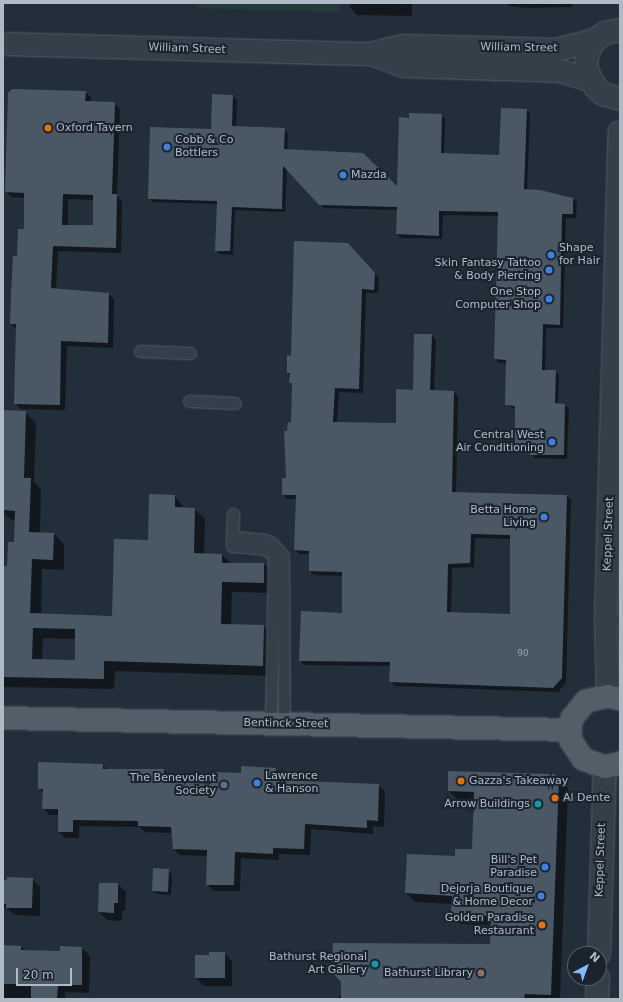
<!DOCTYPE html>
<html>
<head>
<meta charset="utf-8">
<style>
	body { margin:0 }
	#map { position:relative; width:623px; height:1002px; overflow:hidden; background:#222e39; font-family:"DejaVu Sans",sans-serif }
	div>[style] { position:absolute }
	.green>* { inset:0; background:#243b3b }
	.shadow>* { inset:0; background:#0007 }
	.building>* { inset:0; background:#4a5865 }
	.roads { filter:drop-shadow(0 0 1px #535d67) drop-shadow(0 0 1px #535d67) }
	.service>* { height:11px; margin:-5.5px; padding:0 5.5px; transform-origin:5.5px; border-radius:5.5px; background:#353f49 }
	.minor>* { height:22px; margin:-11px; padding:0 11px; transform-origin:11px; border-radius:11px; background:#353f49 }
	.primary>* { height:22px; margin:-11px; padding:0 11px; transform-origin:11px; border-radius:11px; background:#535e69 }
	.dots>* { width:11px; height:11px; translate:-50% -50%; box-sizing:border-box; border:2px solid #1b242e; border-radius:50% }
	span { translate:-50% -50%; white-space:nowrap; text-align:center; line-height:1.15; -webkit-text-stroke:4px #1b242e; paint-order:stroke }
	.number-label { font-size:9px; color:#96a2ad }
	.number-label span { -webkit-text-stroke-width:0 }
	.street-label { font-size:11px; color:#b0bac5 }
	.poi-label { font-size:11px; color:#b0bac5 }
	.left { translate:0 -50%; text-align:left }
	.right { translate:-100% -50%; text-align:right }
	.frame { position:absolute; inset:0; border:4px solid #b0bac5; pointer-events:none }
	.north { position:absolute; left:567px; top:946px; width:40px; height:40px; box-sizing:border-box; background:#1b242e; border:1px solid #57606a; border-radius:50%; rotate:41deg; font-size:11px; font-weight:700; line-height:16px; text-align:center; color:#b0bac5 }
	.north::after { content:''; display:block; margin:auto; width:14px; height:18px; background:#85bbf5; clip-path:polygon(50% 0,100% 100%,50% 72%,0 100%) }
	.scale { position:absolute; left:16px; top:968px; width:56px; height:18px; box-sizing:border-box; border:2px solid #b0bac5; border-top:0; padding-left:5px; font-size:12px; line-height:14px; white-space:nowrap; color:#b0bac5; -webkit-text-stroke:3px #1b242e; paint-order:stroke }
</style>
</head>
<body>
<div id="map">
	<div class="green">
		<div style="clip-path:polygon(198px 3px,339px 3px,339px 12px,197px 8px)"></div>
	</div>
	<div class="shadow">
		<div style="clip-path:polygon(350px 3px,412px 3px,412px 16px,357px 15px,350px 7px)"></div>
		<div style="clip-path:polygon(507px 3px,572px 3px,572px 7px,528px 8px,510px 6px)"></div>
		<div style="clip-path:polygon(evenodd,85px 92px,91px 97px,91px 102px,114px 103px,120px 109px,117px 196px,122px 201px,121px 253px,58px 251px,56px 290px,109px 294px,114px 299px,113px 348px,67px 346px,65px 410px,20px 409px,15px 403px,17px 330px,11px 324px,18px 257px,25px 230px,25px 198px,12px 197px,6px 192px,85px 92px,68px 199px,94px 200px,94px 226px,68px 226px,68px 199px)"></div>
		<div style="clip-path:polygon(233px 96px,237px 100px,236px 127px,284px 129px,288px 133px,287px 150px,398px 189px,410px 119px,441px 115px,445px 119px,444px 154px,500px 156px,527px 110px,530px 114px,527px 190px,573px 199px,577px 203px,576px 218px,566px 218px,563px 328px,546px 328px,545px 371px,556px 371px,559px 375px,558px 404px,565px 405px,569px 409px,567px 459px,535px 458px,531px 454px,531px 449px,520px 449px,516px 445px,516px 409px,506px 405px,507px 363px,499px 363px,495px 359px,499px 216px,443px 215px,442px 239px,401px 238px,397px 234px,398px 210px,324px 208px,287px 169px,285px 212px,235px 210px,233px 255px,220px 254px,216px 250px,218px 204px,153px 202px,149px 198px,212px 130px)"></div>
		<div style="clip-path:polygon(evenodd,352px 248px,379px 278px,378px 293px,366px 293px,363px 393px,339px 392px,337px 423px,397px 424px,414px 391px,432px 335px,436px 340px,434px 391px,454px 392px,458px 396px,456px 493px,567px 496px,571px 500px,566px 683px,558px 692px,395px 686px,390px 681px,391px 666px,304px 665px,300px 660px,343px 614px,343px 576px,314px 575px,310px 571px,310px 554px,299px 554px,295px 550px,297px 499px,287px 499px,283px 494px,287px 479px,288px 432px,292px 423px,293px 385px,288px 372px,292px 357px,352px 248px,475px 538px,511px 539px,511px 615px,451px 613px,452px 568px,474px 567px,475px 538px)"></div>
		<div style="clip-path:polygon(evenodd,3px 411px,25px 412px,36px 423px,34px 482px,41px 489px,40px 533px,54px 534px,64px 544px,64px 570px,42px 569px,41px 615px,113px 617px,149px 541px,175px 496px,185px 509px,194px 509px,205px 519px,204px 554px,222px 555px,231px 564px,264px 564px,275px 574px,274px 593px,232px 592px,231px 625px,264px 626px,274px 636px,273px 676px,115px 671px,114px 689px,3px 687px,3px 567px,8px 567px,15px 543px,16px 521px,11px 520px,3px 512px,3px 411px,43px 638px,76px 639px,76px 661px,42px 661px,43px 638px)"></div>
		<div style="clip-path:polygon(103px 765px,108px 770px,164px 770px,170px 777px,170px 784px,212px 785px,242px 774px,275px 769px,282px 775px,281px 781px,378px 785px,385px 791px,384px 827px,373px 826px,373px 834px,311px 829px,310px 855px,279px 854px,279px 860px,241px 858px,240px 891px,213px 891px,207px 884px,207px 856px,180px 855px,174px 849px,173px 833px,145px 832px,140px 827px,79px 826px,79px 838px,65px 838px,59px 832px,59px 815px,50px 815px,43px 808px,44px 793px,39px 789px)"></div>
		<div style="clip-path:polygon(449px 772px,554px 774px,568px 788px,560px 999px,337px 999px,342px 994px,491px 945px,492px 925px,461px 924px,452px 915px,452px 904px,415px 902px,406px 893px,456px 857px,473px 850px,474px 801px,458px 800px,449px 791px)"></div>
		<div style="clip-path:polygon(168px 870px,172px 874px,171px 895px,157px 894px,153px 891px)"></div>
		<div style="clip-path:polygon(32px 879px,40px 887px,40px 916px,15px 915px,3px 906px,3px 881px)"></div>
		<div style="clip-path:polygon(100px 884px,118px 884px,126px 892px,125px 911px,122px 911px,122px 921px,107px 920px,99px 912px)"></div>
		<div style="clip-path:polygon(3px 946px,21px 947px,26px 951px,61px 952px,82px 948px,90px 956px,89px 993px,65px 992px,65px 999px,3px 999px)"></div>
		<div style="clip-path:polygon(224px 953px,232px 961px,232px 986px,204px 986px,196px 978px,196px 956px)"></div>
	</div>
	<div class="building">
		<div style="clip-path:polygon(evenodd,12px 89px,86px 91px,85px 101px,115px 102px,112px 194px,117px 194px,116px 248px,53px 246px,51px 288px,109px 293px,108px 343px,61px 341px,60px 405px,14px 404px,16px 324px,10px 324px,11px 293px,13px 256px,17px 256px,18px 229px,24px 229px,24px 193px,5px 192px,8px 93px,12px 89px,63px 194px,93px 195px,93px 225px,62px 225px,63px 194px)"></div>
		<div style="clip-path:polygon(212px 94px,233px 95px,232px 126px,285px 128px,284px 149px,363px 153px,397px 186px,399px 117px,409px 118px,409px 113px,442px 114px,441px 153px,499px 155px,501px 108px,527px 109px,524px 189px,540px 190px,573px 198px,573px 214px,562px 214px,560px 325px,543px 324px,542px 370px,556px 370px,555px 403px,565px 404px,564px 455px,530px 455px,530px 446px,515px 445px,515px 406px,505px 405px,506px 360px,494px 359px,498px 212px,439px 211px,439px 236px,396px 234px,397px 207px,319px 205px,283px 166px,282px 209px,232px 207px,230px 251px,215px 251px,217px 201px,148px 199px,150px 127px,211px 129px)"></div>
		<div style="clip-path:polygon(evenodd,294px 241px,348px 243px,375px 273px,374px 290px,362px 289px,359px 389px,335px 388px,333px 422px,396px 423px,396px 389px,413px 390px,414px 334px,432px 334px,430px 390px,454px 391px,452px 492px,567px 495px,562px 678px,553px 688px,389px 682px,390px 662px,299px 661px,301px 611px,342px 613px,342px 572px,309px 571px,309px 551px,294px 550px,296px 495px,282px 495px,282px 478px,286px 478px,284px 431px,287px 431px,288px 422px,291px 422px,292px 383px,289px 383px,290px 373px,287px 373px,287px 355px,291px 356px,294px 241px,471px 534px,510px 535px,510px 614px,447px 612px,448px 564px,470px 563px,471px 534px)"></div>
		<div style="clip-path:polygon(evenodd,3px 410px,26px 411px,24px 478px,31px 478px,29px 532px,54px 533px,53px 560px,32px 559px,30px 613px,112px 616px,114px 539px,148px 540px,149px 494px,175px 495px,175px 507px,195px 508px,194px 553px,222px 554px,222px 563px,264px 563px,264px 583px,222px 582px,221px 624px,264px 625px,263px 666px,104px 661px,104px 679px,3px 677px,3px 566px,7px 566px,8px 542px,14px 542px,15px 511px,3px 510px,3px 410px,33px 628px,75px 629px,75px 660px,32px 659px,33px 628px)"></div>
		<div style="clip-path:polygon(38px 762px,103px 764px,103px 769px,164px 769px,164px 782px,211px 784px,212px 772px,241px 773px,241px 766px,276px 768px,275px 780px,379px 784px,378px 821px,367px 820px,367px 828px,305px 824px,304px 849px,273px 848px,273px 854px,235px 852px,234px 885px,206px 885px,207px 850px,173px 849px,171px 827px,138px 826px,138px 821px,73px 820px,73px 832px,58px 832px,58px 809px,42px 809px,43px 789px,38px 789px)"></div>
		<div style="clip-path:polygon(448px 771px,554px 774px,559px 778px,551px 995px,525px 994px,524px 999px,341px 999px,341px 982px,332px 972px,333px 943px,490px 944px,491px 916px,451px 915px,452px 896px,405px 893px,407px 854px,455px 856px,455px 849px,472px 849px,474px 792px,448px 791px)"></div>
		<div style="clip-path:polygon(153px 868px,169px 869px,168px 892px,152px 891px)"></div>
		<div style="clip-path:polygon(7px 877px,33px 878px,32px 908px,6px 908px,6px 904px,3px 904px,3px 880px,7px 880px)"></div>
		<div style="clip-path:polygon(99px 883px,118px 883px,118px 903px,114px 903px,114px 913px,98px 912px)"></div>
		<div style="clip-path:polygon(3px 945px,21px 946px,21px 950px,60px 951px,60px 946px,82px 947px,82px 985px,58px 985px,57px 999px,31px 999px,31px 984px,3px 984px)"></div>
		<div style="clip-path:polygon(209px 952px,225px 952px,225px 978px,195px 978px,195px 955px,209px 955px)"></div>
	</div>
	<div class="roads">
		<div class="service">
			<div style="left:140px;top:351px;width:50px;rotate:2.3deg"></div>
			<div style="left:189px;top:401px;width:46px;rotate:2.5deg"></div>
			<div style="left:233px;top:514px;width:32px;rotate:92deg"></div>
			<div style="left:232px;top:546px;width:31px;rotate:4deg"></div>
			<div style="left:263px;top:548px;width:13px;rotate:32deg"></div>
			<div style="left:274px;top:555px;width:169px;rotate:91deg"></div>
			<div style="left:232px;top:537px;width:32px;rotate:5deg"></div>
			<div style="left:264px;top:540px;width:9px;rotate:21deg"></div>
			<div style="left:272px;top:543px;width:17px;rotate:50deg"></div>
			<div style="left:283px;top:556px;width:168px;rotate:89.7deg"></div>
			<div style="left:606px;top:619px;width:14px;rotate:4deg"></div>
		</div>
		<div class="minor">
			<div style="left:620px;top:30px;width:15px;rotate:169deg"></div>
			<div style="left:605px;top:33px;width:12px;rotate:145deg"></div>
			<div style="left:595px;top:40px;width:12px;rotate:121deg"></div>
			<div style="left:589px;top:50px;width:12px;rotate:104deg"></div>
			<div style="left:586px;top:62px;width:9px;rotate:84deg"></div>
			<div style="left:587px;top:71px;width:19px;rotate:62deg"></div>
			<div style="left:596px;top:88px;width:9px;rotate:41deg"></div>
			<div style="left:603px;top:94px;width:18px;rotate:16deg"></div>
			<div style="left:4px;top:44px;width:367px;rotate:1.6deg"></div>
			<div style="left:371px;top:54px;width:34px;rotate:-14deg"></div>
			<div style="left:404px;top:46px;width:152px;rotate:1.5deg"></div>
			<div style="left:556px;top:50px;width:40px;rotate:-14.4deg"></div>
			<div style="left:371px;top:54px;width:35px;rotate:20deg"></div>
			<div style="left:404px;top:66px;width:156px;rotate:1.8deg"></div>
			<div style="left:560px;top:71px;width:31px;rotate:17deg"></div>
			<div style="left:608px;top:696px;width:77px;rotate:-91.5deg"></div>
			<div style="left:606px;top:619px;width:487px;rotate:-88.4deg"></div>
			<div style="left:599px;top:954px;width:187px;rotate:-88.2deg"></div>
			<div style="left:597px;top:999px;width:21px;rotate:-87deg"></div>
		</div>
		<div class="primary">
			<div style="left:620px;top:699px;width:12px;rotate:-166deg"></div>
			<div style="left:608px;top:696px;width:23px;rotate:167deg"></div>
			<div style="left:586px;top:701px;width:22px;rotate:129deg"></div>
			<div style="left:572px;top:718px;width:12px;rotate:99deg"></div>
			<div style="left:570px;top:730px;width:11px;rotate:85deg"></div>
			<div style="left:571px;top:741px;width:22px;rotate:56deg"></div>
			<div style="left:583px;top:759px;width:23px;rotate:20deg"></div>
			<div style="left:605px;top:767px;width:16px;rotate:-15deg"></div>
			<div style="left:3px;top:718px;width:567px;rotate:1.21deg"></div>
		</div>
	</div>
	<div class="dots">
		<div style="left:48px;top:128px;background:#e8710a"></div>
		<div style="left:167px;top:147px;background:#3f7fe0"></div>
		<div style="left:343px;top:175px;background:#3f7fe0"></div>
		<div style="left:551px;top:255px;background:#3f7fe0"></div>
		<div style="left:549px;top:270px;background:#3f7fe0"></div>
		<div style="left:549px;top:299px;background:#3f7fe0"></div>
		<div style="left:552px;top:442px;background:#3f7fe0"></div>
		<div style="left:544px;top:517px;background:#3f7fe0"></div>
		<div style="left:461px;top:781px;background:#e8710a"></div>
		<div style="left:257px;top:783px;background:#3f7fe0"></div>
		<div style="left:224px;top:785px;background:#5c6f8a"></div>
		<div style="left:555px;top:798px;background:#e8710a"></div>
		<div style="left:538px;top:804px;background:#0f9aa8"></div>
		<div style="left:545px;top:867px;background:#3f7fe0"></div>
		<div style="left:541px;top:896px;background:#3f7fe0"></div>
		<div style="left:542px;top:925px;background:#e8710a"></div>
		<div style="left:375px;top:964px;background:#0f9aa8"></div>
		<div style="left:481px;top:973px;background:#8d6e63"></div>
	</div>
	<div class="number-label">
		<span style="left:523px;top:653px">90</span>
	</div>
	<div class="street-label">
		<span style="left:519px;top:48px;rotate:1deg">William Street</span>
		<span style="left:187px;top:49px;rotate:2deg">William Street</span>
		<span style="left:609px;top:534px;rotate:-88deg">Keppel Street</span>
		<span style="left:286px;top:724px;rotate:1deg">Bentinck Street</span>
		<span style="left:601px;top:860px;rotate:-88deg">Keppel Street</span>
	</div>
	<div class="poi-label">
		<span class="left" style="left:56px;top:128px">Oxford Tavern</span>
		<span class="left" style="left:175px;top:147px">Cobb &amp; Co<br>Bottlers</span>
		<span class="left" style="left:351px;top:175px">Mazda</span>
		<span class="left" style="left:559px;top:255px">Shape<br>for Hair</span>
		<span class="right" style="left:541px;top:270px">Skin Fantasy Tattoo<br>&amp; Body Piercing</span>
		<span class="right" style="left:541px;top:299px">One Stop<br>Computer Shop</span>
		<span class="right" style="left:544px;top:442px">Central West<br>Air Conditioning</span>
		<span class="right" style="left:536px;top:517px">Betta Home<br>Living</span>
		<span class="left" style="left:265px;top:783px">Lawrence<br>&amp; Hanson</span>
		<span class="right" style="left:216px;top:785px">The Benevolent<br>Society</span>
		<span class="left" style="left:469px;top:781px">Gazza's Takeaway</span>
		<span class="left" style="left:563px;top:798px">Al Dente</span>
		<span class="right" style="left:530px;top:804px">Arrow Buildings</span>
		<span class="right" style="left:537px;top:867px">Bill's Pet<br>Paradise</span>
		<span class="right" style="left:533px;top:896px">Dejorja Boutique<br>&amp; Home Decor</span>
		<span class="right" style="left:534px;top:925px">Golden Paradise<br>Restaurant</span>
		<span class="right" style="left:367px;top:964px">Bathurst Regional<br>Art Gallery</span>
		<span class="right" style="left:473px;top:973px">Bathurst Library</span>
	</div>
	<div class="frame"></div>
	<div class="north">N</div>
	<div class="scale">20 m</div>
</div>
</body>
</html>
